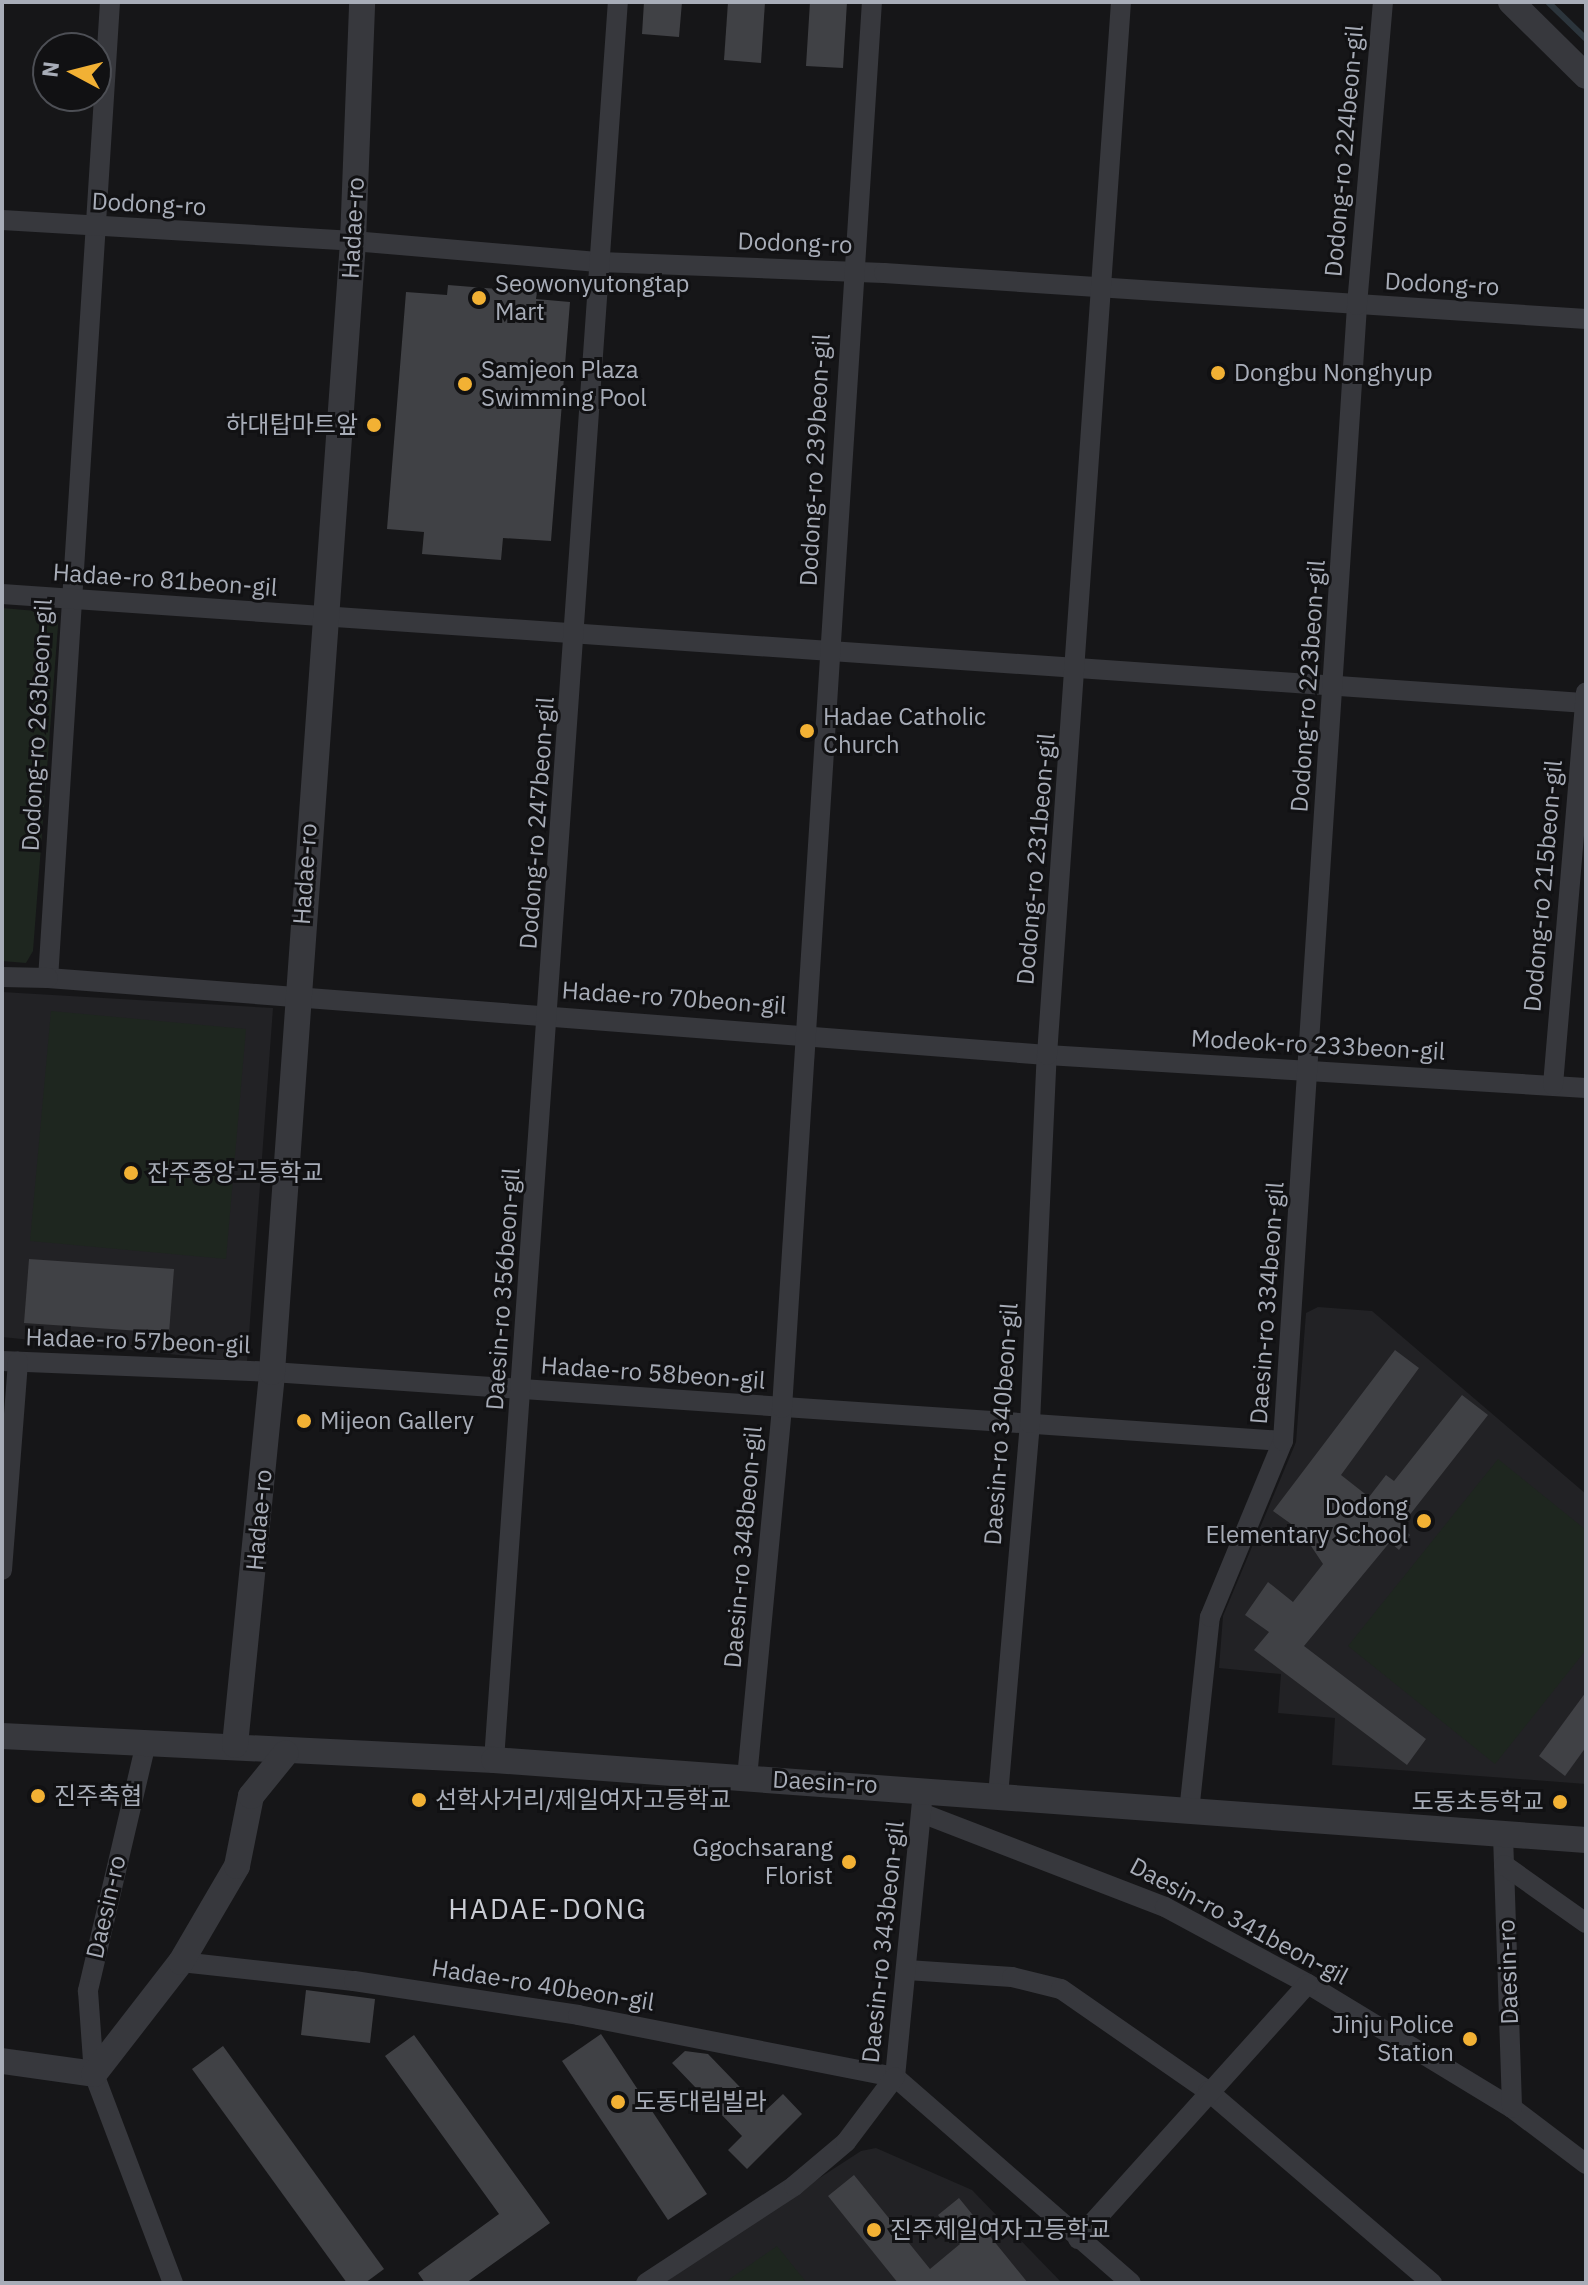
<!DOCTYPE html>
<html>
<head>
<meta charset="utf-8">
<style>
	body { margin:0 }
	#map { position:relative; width:1588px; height:2285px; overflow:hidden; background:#161618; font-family:"IBM Plex Sans","Noto Sans KR",sans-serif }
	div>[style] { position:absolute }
	.built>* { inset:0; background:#222225 }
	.green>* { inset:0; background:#1e261f }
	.stream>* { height:6px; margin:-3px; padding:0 3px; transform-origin:3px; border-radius:3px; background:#2c353c }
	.building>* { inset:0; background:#404145 }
	.minor>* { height:20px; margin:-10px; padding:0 10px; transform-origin:10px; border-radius:10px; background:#37383d }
	.tertiary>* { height:26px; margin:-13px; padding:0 13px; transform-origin:13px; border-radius:13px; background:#37383d }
	.dots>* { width:22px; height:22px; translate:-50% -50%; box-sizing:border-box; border:4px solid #111113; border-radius:50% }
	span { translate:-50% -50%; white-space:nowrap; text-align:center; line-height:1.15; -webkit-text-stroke:6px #111113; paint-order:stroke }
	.street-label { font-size:24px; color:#a8adb8 }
	.poi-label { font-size:24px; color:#a8adb8 }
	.left { translate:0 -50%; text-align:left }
	.right { translate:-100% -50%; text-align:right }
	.quarter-label { font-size:28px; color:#c9ccd4; letter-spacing:2px }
	.frame { position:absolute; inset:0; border:4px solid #a8adb8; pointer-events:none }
	.north { position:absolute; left:32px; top:32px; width:80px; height:80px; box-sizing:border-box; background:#111113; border:2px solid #4d4f55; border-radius:50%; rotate:277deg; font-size:22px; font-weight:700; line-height:32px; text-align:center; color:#a8adb8 }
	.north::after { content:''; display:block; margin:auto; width:28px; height:36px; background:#f2b134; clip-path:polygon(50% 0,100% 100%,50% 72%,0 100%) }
</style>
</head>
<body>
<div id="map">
	<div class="built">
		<div style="clip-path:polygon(2px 992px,273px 1008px,247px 1362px,2px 1337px)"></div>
		<div style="clip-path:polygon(1318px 1307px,1372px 1311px,1586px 1494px,1586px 1784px,1332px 1765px,1335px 1718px,1278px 1713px,1281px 1674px,1219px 1668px,1223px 1616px,1296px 1442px,1306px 1313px)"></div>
		<div style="clip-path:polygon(876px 2148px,972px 2190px,1062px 2283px,658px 2283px,861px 2151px)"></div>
	</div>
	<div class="green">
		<div style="clip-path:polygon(2px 608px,59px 613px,33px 951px,26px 963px,2px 961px)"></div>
		<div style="clip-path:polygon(51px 1011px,246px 1029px,226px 1259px,30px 1241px)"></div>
		<div style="clip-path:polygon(1498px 1459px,1586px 1530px,1586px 1650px,1495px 1764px,1348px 1646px)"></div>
		<div style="clip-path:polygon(777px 2246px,807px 2283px,724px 2283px)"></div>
	</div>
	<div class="stream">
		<div style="left:1548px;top:2px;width:53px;rotate:44.2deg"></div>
	</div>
	<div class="building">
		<div style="clip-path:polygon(644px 2px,682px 2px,679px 37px,642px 34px)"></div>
		<div style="clip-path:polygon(728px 2px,765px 2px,761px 63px,724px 60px)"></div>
		<div style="clip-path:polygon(810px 2px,847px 2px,843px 68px,806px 66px)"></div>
		<div style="clip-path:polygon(448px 285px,537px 292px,536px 299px,570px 302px,551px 541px,503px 538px,501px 560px,422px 554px,424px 532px,387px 529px,406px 292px,447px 295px)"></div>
		<div style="clip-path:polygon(29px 1259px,174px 1269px,169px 1333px,24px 1323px)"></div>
		<div style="clip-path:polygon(1395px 1350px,1419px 1368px,1341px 1475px,1369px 1497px,1386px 1475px,1394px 1481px,1462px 1395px,1488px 1415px,1401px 1526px,1410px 1535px,1399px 1550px,1390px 1542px,1304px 1646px,1426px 1739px,1407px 1765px,1254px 1650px,1269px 1632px,1245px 1615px,1268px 1582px,1293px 1602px,1323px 1564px,1301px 1531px,1273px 1511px)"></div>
		<div style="clip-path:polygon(1586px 1692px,1586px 1747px,1565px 1776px,1539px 1756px)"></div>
		<div style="clip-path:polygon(306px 1990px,375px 1999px,370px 2043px,301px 2035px)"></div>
		<div style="clip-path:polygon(601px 2034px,707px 2194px,668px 2220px,562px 2061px)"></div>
		<div style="clip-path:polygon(414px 2035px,550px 2223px,466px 2283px,425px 2283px,418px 2273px,499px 2214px,385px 2056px)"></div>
		<div style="clip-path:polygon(223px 2046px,384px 2269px,365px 2283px,347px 2283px,192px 2069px)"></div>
		<div style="clip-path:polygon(685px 2051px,708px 2054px,764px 2112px,783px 2094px,802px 2114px,747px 2169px,728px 2150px,742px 2136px,672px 2063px)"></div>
		<div style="clip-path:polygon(854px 2175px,930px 2269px,960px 2244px,938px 2215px,959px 2198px,1028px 2283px,898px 2283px,828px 2196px)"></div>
	</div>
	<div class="minor">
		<div style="left:110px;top:2px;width:978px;rotate:93.63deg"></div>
		<div style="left:48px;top:978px;width:1002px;rotate:4.41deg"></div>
		<div style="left:1047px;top:1055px;width:540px;rotate:3.5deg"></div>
		<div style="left:2px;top:220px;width:352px;rotate:3.4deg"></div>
		<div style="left:353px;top:241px;width:248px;rotate:4.9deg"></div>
		<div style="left:600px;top:262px;width:284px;rotate:2.2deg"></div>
		<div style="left:884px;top:273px;width:704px;rotate:3.75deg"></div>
		<div style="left:2px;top:594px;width:1588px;rotate:3.94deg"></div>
		<div style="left:2px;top:977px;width:46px;rotate:1.2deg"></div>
		<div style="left:1553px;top:1085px;width:394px;rotate:-85.2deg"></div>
		<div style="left:2px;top:1361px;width:270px;rotate:2.3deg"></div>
		<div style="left:272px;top:1372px;width:1013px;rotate:3.9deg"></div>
		<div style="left:2px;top:1570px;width:209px;rotate:-85.6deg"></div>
		<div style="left:146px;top:1743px;width:255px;rotate:103.2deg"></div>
		<div style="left:88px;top:1991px;width:83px;rotate:85.9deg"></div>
		<div style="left:94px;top:2074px;width:223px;rotate:69.3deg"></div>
		<div style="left:494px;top:1760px;width:1762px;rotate:-85.97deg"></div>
		<div style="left:747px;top:1778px;width:372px;rotate:-84.6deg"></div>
		<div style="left:782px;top:1408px;width:1409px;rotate:-86.34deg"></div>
		<div style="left:998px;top:1796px;width:374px;rotate:-85.1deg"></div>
		<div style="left:1030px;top:1423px;width:368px;rotate:-87.4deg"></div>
		<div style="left:1047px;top:1055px;width:1056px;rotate:-85.98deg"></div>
		<div style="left:1189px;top:1812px;width:196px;rotate:-83.9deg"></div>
		<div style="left:1210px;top:1617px;width:191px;rotate:-67.5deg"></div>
		<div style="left:1283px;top:1441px;width:1138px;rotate:-86.27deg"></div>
		<div style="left:1357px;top:305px;width:304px;rotate:-85.1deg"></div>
		<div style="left:924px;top:1814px;width:258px;rotate:21.1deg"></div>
		<div style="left:1165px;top:1907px;width:162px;rotate:28.3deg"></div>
		<div style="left:1308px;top:1984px;width:239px;rotate:31.3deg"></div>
		<div style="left:1512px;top:2108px;width:93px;rotate:37.1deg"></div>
		<div style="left:1503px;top:1835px;width:273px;rotate:88.1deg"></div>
		<div style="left:1504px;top:1865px;width:100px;rotate:35.3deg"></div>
		<div style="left:181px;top:1962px;width:174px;rotate:6.3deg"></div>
		<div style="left:354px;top:1981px;width:227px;rotate:8.6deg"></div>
		<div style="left:578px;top:2015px;width:323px;rotate:11.1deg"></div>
		<div style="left:895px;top:2077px;width:313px;rotate:41.1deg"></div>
		<div style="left:907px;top:1970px;width:105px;rotate:3.8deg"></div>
		<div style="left:1012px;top:1977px;width:50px;rotate:13.8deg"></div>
		<div style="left:1061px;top:1989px;width:179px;rotate:34.8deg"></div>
		<div style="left:1208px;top:2091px;width:295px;rotate:40.6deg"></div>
		<div style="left:895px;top:2077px;width:275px;rotate:-84.4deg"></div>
		<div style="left:1078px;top:2239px;width:343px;rotate:-48deg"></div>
		<div style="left:646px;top:2283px;width:177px;rotate:-33.2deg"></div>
		<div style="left:794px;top:2186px;width:68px;rotate:-40.2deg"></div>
		<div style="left:846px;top:2142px;width:81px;rotate:-53deg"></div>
	</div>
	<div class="tertiary">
		<div style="left:1511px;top:2px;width:105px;rotate:44.6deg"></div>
		<div style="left:2px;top:1736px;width:493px;rotate:2.8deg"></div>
		<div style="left:494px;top:1760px;width:1095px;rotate:4.19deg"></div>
		<div style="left:235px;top:1745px;width:375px;rotate:-84.3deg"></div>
		<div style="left:272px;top:1372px;width:1134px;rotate:-85.9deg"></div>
		<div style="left:353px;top:241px;width:239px;rotate:-87.8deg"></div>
		<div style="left:2px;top:2061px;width:93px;rotate:8deg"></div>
		<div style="left:94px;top:2074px;width:142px;rotate:-52.2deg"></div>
		<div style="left:181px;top:1962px;width:111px;rotate:-59.7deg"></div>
		<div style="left:237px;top:1866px;width:71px;rotate:-78.7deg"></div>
		<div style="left:251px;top:1796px;width:55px;rotate:-50.9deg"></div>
	</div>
	<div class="dots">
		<div style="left:479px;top:298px;background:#f2b134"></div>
		<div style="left:1218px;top:373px;background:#f2b134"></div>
		<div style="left:465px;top:384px;background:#f2b134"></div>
		<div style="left:374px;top:425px;background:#f2b134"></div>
		<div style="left:807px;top:731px;background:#f2b134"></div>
		<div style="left:131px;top:1173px;background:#f2b134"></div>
		<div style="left:304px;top:1421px;background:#f2b134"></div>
		<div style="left:1424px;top:1521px;background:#f2b134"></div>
		<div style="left:38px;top:1796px;background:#f2b134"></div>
		<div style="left:419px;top:1800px;background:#f2b134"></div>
		<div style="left:1560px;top:1802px;background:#f2b134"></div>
		<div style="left:849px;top:1862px;background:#f2b134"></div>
		<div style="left:1470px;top:2039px;background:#f2b134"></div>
		<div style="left:618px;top:2102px;background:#f2b134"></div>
		<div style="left:874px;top:2230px;background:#f2b134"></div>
	</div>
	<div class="street-label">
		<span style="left:1344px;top:151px;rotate:-85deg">Dodong-ro 224beon-gil</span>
		<span style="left:149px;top:204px;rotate:3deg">Dodong-ro</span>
		<span style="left:353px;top:228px;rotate:-87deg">Hadae-ro</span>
		<span style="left:795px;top:243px;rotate:2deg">Dodong-ro</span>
		<span style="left:1442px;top:284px;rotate:3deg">Dodong-ro</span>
		<span style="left:815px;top:460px;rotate:-87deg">Dodong-ro 239beon-gil</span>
		<span style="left:165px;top:580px;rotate:4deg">Hadae-ro 81beon-gil</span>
		<span style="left:1308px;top:686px;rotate:-86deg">Dodong-ro 223beon-gil</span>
		<span style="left:37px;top:725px;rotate:-87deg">Dodong-ro 263beon-gil</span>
		<span style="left:537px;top:823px;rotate:-86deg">Dodong-ro 247beon-gil</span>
		<span style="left:1036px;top:859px;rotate:-85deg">Dodong-ro 231beon-gil</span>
		<span style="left:305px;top:874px;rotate:-86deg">Hadae-ro</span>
		<span style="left:1543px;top:886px;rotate:-85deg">Dodong-ro 215beon-gil</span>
		<span style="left:674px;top:998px;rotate:4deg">Hadae-ro 70beon-gil</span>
		<span style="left:1318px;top:1045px;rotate:3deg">Modeok-ro 233beon-gil</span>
		<span style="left:503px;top:1289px;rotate:-86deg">Daesin-ro 356beon-gil</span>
		<span style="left:1267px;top:1303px;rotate:-86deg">Daesin-ro 334beon-gil</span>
		<span style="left:138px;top:1341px;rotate:2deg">Hadae-ro 57beon-gil</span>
		<span style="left:653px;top:1373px;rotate:4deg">Hadae-ro 58beon-gil</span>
		<span style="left:1001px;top:1424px;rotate:-86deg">Daesin-ro 340beon-gil</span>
		<span style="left:259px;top:1520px;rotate:-85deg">Hadae-ro</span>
		<span style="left:743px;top:1547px;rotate:-85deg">Daesin-ro 348beon-gil</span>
		<span style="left:825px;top:1782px;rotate:3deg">Daesin-ro</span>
		<span style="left:106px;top:1907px;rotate:-77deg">Daesin-ro</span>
		<span style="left:1239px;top:1921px;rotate:28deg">Daesin-ro 341beon-gil</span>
		<span style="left:883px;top:1942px;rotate:-84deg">Daesin-ro 343beon-gil</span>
		<span style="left:1508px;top:1972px;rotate:-92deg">Daesin-ro</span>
		<span style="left:543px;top:1985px;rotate:9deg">Hadae-ro 40beon-gil</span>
	</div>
	<div class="poi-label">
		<span class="left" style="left:495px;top:298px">Seowonyutongtap<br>Mart</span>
		<span class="left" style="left:481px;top:384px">Samjeon Plaza<br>Swimming Pool</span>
		<span class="left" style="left:1234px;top:373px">Dongbu Nonghyup</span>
		<span class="right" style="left:358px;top:425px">하대탑마트앞</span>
		<span class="left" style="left:823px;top:731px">Hadae Catholic<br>Church</span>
		<span class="left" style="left:147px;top:1173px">잔주중앙고등학교</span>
		<span class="left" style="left:320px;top:1421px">Mijeon Gallery</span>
		<span class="right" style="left:1408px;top:1521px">Dodong<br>Elementary School</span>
		<span class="left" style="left:54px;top:1796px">진주축협</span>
		<span class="left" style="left:435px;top:1800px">선학사거리/제일여자고등학교</span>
		<span class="right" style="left:1544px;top:1802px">도동초등학교</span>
		<span class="right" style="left:833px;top:1862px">Ggochsarang<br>Florist</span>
		<span class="right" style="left:1454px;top:2039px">Jinju Police<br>Station</span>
		<span class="left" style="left:634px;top:2102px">도동대림빌라</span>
		<span class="left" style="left:890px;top:2230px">진주제일여자고등학교</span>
	</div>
	<div class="quarter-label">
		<span style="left:548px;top:1909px">HADAE-DONG</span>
	</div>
	<div class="frame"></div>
	<div class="north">N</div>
</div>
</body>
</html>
